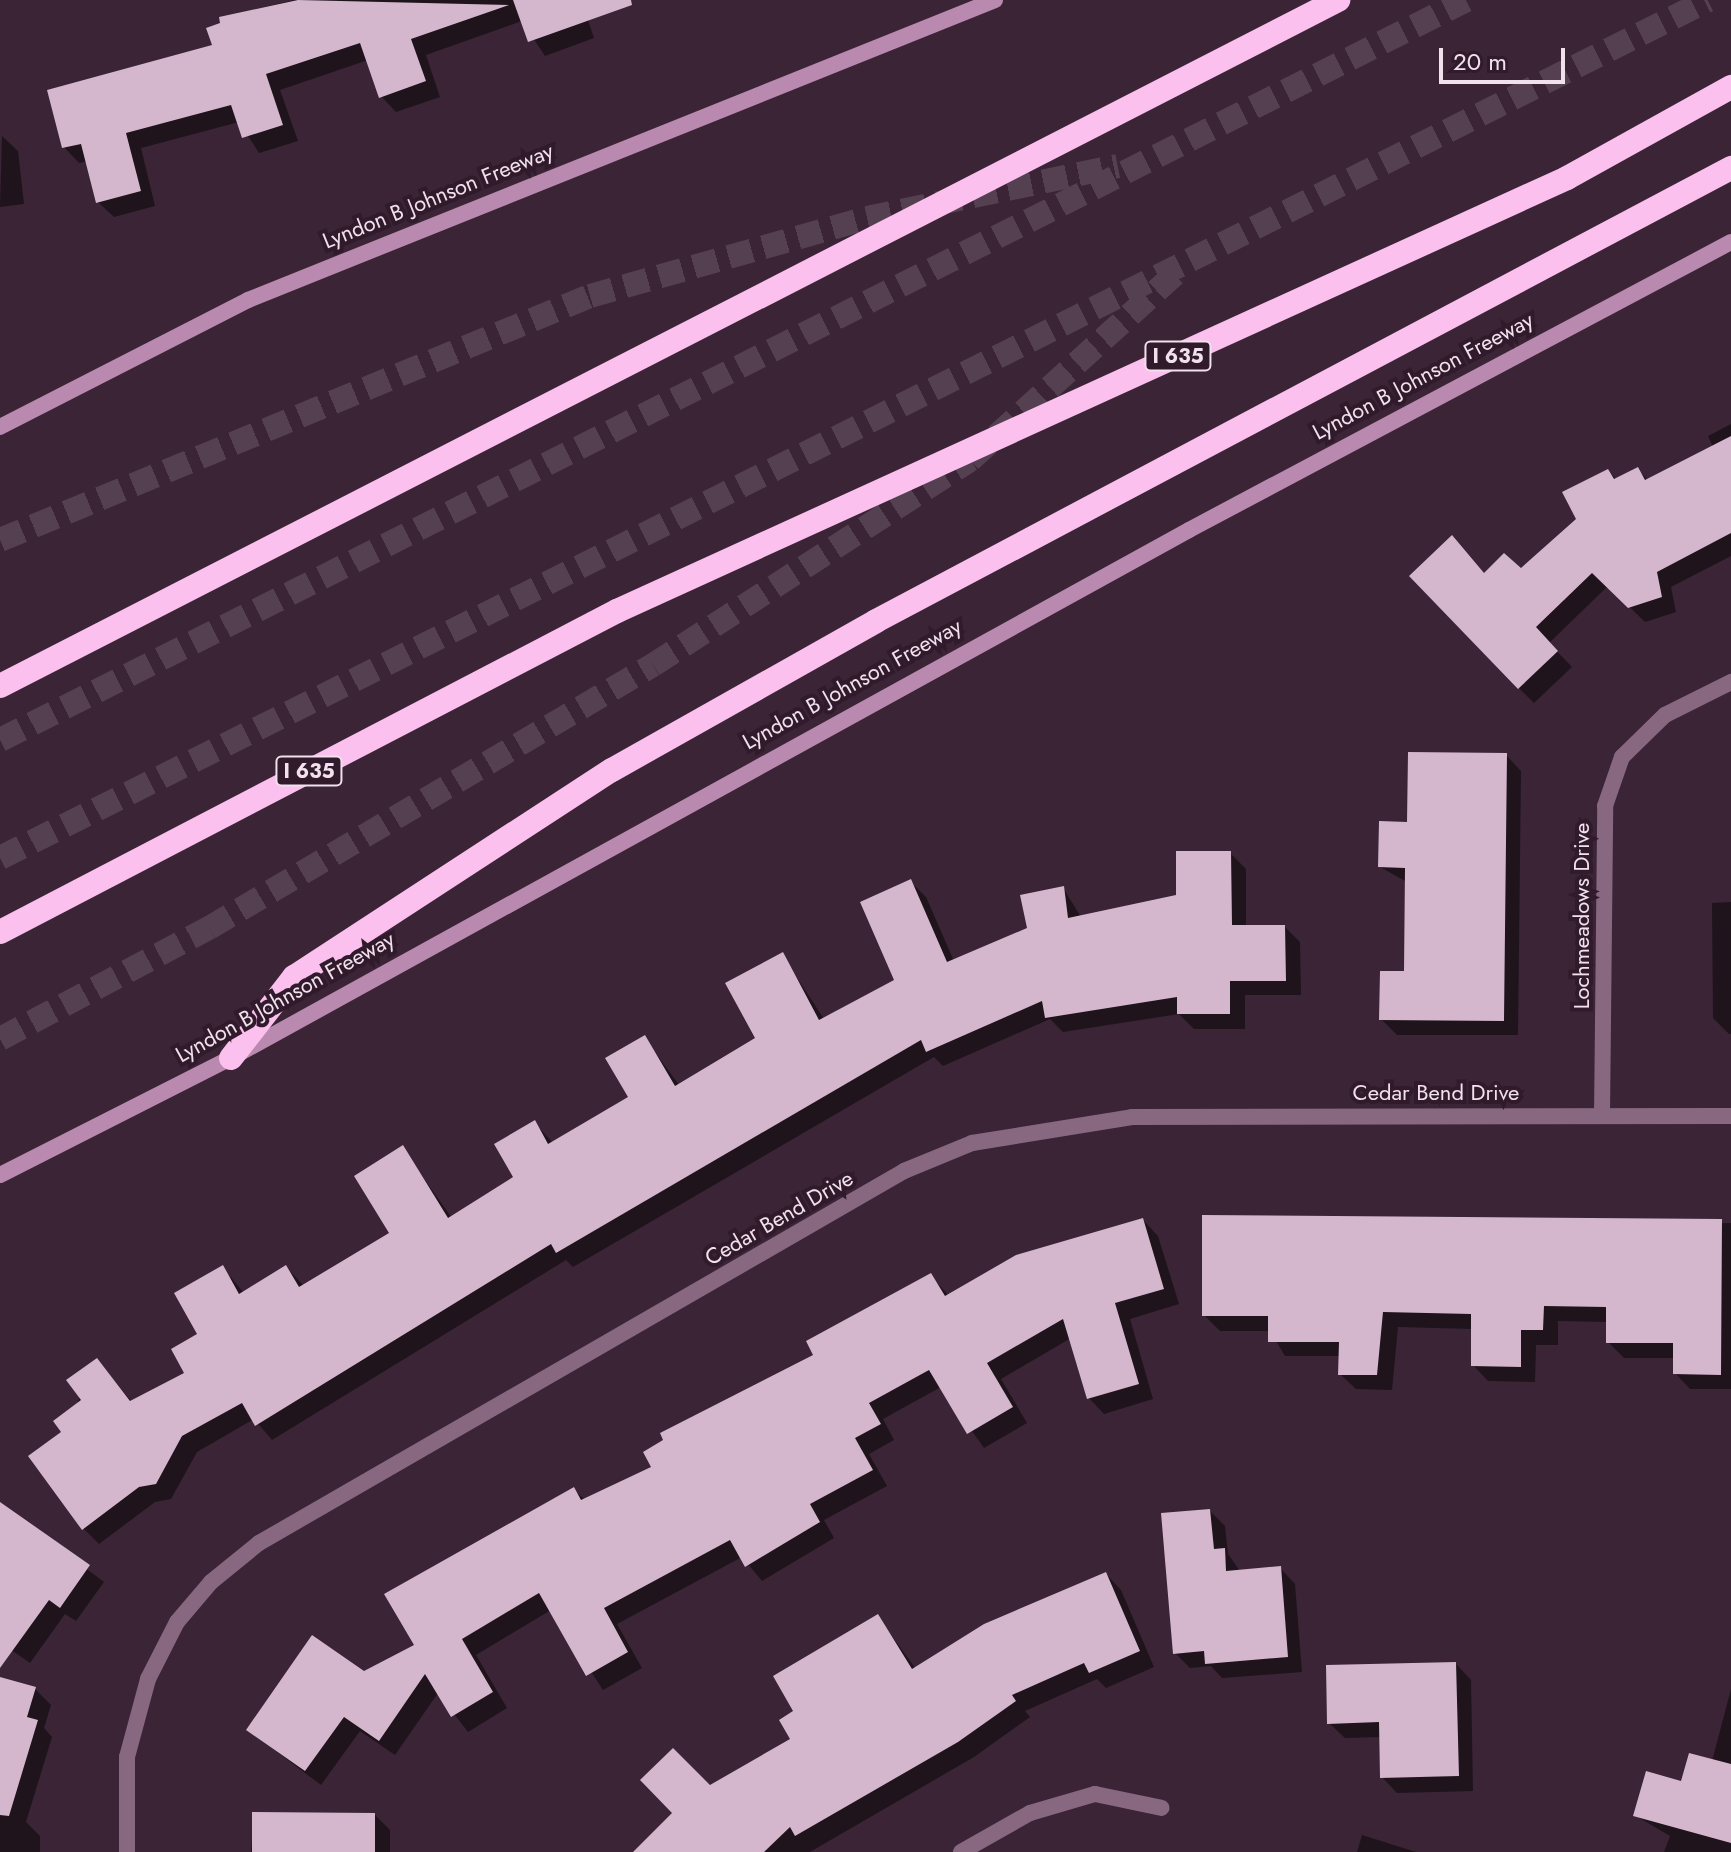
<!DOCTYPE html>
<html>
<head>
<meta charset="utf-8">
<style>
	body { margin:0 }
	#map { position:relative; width:1731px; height:1852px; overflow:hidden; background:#3a2436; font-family:Jost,sans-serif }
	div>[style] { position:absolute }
	.shadow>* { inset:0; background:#0007 }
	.building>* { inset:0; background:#d4b7cd }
	.motorway-tunnel>* { height:24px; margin-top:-12px; transform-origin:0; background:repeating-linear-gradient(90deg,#554051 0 24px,transparent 0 36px) }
	.minor>* { height:16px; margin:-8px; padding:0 8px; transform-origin:8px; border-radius:8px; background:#876880 }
	.secondary>* { height:16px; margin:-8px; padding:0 8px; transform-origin:8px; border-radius:8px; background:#ba89af }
	.motorway>* { height:24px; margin:-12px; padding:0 12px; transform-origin:12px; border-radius:12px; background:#fcc0ef }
	span { translate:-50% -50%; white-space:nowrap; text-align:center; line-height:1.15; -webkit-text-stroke:8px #301a2c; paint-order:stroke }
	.shield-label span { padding:2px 6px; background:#301a2c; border:2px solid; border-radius:6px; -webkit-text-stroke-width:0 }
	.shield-label { font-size:20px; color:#f0e1ec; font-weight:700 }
	.street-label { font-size:22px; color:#f0e1ec }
	.scale { position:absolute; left:1439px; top:48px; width:126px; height:36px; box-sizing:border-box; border:4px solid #f0e1ec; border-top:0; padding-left:10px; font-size:24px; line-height:28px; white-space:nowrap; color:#f0e1ec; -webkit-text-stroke:6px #301a2c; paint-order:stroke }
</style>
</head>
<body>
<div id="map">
	<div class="shadow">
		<div style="clip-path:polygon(294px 0,581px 0,594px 38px,545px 56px,522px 21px,426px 55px,440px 97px,396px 112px,381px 96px,368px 60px,280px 90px,298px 141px,259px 153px,239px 122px,141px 148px,155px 206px,114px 217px,98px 202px,88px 161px,79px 163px,64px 147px,214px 47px,221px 18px)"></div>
		<div style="clip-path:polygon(2px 136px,18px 151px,24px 204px,0 207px)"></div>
		<div style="clip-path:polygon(1731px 424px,1731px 556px,1671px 587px,1676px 612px,1645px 622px,1608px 586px,1549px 643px,1572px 667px,1534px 703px,1519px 688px,1485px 575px,1521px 571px,1578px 519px,1608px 471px,1617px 480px,1637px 469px,1648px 480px,1713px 447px,1708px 436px)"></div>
		<div style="clip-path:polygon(1506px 755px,1521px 771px,1518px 1035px,1397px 1035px,1381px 1019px,1406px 973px,1407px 882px,1380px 867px,1409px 824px)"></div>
		<div style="clip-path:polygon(1230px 853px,1246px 869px,1246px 927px,1285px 927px,1300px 942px,1301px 995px,1245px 995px,1245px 1029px,1194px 1029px,1179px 1014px,1063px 1032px,1050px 1019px,943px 1066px,934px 1057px,573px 1267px,566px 1260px,272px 1440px,254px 1419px,197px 1452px,171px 1499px,155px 1502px,99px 1544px,84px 1529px,64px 1432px,97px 1360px,132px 1402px,187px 1373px,222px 1267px,244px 1293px,286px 1267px,304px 1286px,392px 1234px,402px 1148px,452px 1218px,515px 1178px,534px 1122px,553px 1143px,631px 1098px,644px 1037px,679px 1085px,758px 1039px,782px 955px,824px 1019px,897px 981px,911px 882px,926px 897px,954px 961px,1029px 929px,1063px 888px,1081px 917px,1178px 897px)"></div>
		<div style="clip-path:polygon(1731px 902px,1731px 1034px,1729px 1034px,1713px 1018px,1712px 903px)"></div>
		<div style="clip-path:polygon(1143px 1220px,1158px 1236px,1179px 1304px,1130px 1319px,1153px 1399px,1104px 1414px,1089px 1398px,1071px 1338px,1001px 1379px,1027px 1423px,984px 1448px,941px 1387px,883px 1419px,894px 1440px,869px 1454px,887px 1486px,824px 1520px,834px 1538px,762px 1581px,742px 1557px,617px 1624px,642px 1668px,603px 1690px,551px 1610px,476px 1655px,507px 1708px,468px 1732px,438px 1693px,395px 1755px,360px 1731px,321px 1785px,248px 1730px,417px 1645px,573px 1489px,585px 1500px,654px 1468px,931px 1276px,949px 1296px)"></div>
		<div style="clip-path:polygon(1731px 1223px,1731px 1389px,1690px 1389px,1675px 1373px,1675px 1358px,1624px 1358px,1608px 1342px,1608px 1322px,1558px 1321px,1558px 1345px,1536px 1345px,1535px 1382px,1488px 1381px,1473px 1365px,1473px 1329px,1398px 1327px,1392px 1390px,1356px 1389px,1340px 1374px,1341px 1356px,1285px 1356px,1270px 1331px,1220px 1331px,1204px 1315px,1553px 1225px)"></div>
		<div style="clip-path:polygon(0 1504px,104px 1582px,76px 1621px,65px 1614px,30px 1663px,0 1642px)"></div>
		<div style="clip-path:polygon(1210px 1511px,1225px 1526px,1228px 1554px,1240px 1571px,1280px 1568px,1295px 1584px,1302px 1672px,1222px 1678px,1211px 1666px,1190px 1668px,1175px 1653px)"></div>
		<div style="clip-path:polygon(1106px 1574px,1121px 1590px,1154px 1667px,1106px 1688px,1097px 1679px,1025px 1711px,1030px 1717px,974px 1757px,810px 1852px,636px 1852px,710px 1788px,793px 1740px,795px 1712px,877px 1616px,916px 1669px)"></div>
		<div style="clip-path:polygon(1456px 1664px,1471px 1680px,1473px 1791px,1397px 1793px,1382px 1777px,1381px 1737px,1345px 1738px,1329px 1723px)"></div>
		<div style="clip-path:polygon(0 1679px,35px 1689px,51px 1705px,44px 1728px,52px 1737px,26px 1822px,40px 1836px,40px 1852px,0 1852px)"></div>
		<div style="clip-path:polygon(1731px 1689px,1731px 1852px,1664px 1852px,1670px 1836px,1636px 1816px,1712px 1761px)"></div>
		<div style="clip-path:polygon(254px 1814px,375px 1815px,390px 1830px,390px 1852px,251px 1852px)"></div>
		<div style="clip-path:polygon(1362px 1835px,1416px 1852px,1357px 1852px)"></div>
	</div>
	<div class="building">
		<div style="clip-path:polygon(298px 0,509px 5px,411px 39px,426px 81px,379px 98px,360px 43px,266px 74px,283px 125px,242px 138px,231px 105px,126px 133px,141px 191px,96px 203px,81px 144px,62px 148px,47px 90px,212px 45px,206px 28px,220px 23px,219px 17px)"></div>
		<div style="clip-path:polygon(513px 0,631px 0,632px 5px,528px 42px)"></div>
		<div style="clip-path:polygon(1731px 436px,1731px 533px,1657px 572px,1662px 597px,1628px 608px,1592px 573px,1536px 627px,1558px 651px,1518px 689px,1409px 576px,1452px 535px,1484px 573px,1504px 553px,1521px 568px,1576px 519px,1562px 492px,1608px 469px,1614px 479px,1638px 467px,1645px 480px)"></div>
		<div style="clip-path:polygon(1408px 752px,1507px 753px,1504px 1021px,1379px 1020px,1380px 971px,1404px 971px,1405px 868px,1378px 867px,1379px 821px,1407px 822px)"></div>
		<div style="clip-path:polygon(1176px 851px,1231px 851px,1232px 925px,1285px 925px,1286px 981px,1230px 981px,1230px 1014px,1177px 1014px,1177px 997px,1045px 1018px,1042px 1001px,926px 1052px,921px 1040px,556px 1253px,551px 1244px,255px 1426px,242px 1403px,182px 1436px,156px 1484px,139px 1487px,82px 1530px,28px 1456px,61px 1432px,53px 1421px,81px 1400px,66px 1380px,97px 1358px,130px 1401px,184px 1373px,171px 1349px,197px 1334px,174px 1293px,223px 1265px,239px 1294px,286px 1265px,299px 1287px,389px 1233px,354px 1176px,403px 1145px,448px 1218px,513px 1177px,494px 1144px,535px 1120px,548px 1144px,628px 1097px,605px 1058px,645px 1035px,675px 1086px,755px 1038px,725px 983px,783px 952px,819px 1020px,894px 980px,860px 902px,911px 879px,947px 962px,1027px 928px,1020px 895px,1064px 886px,1068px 918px,1176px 895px)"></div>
		<div style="clip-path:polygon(1202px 1215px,1722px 1219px,1721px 1375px,1673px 1374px,1673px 1343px,1606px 1343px,1606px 1307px,1544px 1306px,1543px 1330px,1521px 1330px,1521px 1367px,1471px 1366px,1471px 1314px,1383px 1312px,1377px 1375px,1338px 1375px,1339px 1342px,1268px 1342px,1268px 1316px,1202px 1316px)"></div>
		<div style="clip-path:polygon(1143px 1218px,1164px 1289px,1115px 1303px,1139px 1384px,1087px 1399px,1063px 1319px,987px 1363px,1013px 1407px,967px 1434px,929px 1370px,869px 1403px,881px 1424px,855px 1438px,873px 1470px,810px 1504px,820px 1522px,745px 1567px,730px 1540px,604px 1608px,628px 1652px,586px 1676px,539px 1593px,462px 1639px,493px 1692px,451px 1717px,425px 1674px,379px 1741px,344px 1717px,305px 1771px,246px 1730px,312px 1635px,364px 1671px,414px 1645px,384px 1594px,574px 1487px,581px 1500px,651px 1467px,643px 1452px,663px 1440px,660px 1433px,813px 1355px,806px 1341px,931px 1273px,945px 1296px,1016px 1255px)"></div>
		<div style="clip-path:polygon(0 1502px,90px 1565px,60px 1608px,49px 1600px,0 1668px)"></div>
		<div style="clip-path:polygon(1210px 1509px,1214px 1549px,1225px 1548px,1226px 1571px,1281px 1566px,1288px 1657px,1205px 1664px,1204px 1651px,1173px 1654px,1161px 1513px)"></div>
		<div style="clip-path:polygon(1106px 1572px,1140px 1651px,1089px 1673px,1084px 1663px,1012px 1695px,1016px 1701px,958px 1742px,795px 1836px,790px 1827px,764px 1852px,633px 1852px,672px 1813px,640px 1780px,673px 1748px,710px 1785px,790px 1739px,779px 1720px,793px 1711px,773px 1676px,878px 1614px,912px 1669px,984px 1624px)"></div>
		<div style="clip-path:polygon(1456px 1662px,1459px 1776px,1380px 1778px,1379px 1722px,1327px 1724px,1326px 1665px)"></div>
		<div style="clip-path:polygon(0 1677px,36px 1687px,27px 1717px,38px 1720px,9px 1816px,0 1815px)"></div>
		<div style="clip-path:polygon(1689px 1753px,1731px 1764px,1731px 1843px,1633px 1816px,1646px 1771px,1681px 1781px)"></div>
		<div style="clip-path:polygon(252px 1812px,375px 1813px,375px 1852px,252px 1852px)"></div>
	</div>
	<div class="motorway-tunnel">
		<div style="left:0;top:540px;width:638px;rotate:-22.47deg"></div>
		<div style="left:590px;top:296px;width:288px;rotate:-15.7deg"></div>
		<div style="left:867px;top:218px;width:256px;rotate:-11.7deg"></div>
		<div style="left:0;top:740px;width:1642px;rotate:-26.78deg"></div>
		<div style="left:0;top:858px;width:1911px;rotate:-26.67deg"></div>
		<div style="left:0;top:1039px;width:237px;rotate:-28deg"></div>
		<div style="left:209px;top:928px;width:516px;rotate:-30.64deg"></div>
		<div style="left:653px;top:665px;width:378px;rotate:-32.9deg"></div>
		<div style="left:970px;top:460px;width:280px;rotate:-42.2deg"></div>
	</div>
	<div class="minor">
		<div style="left:1602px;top:1116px;width:310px;rotate:-89.4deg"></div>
		<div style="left:1605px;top:806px;width:52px;rotate:-70.9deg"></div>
		<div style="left:1622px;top:757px;width:60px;rotate:-44.3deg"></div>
		<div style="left:1665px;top:715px;width:74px;rotate:-26.6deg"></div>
		<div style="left:127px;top:1852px;width:95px;rotate:-90deg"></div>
		<div style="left:127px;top:1757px;width:81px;rotate:-74.9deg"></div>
		<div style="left:148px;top:1679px;width:64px;rotate:-63deg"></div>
		<div style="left:177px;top:1622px;width:52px;rotate:-49.6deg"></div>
		<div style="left:211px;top:1582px;width:62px;rotate:-39.1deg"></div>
		<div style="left:259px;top:1543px;width:745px;rotate:-29.97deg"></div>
		<div style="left:904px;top:1171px;width:74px;rotate:-22.4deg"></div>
		<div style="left:972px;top:1143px;width:162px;rotate:-9.2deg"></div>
		<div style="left:1132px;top:1117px;width:599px;rotate:-0.1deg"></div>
		<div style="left:961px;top:1852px;width:79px;rotate:-29.5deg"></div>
		<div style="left:1030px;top:1813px;width:68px;rotate:-16.3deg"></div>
		<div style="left:1095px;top:1794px;width:68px;rotate:11.8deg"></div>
	</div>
	<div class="secondary">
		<div style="left:0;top:427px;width:279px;rotate:-27.1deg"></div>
		<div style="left:248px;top:300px;width:805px;rotate:-21.88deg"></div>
		<div style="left:0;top:1175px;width:259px;rotate:-26.9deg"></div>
		<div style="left:231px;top:1058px;width:1094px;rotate:-28.86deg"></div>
		<div style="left:1189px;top:530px;width:614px;rotate:-27.98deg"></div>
	</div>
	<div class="motorway">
		<div style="left:0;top:686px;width:1504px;rotate:-27.14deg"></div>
		<div style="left:0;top:932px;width:696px;rotate:-27.49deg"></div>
		<div style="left:617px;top:611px;width:1044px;rotate:-24.5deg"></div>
		<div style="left:1567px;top:178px;width:188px;rotate:-29deg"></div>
		<div style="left:231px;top:1058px;width:103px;rotate:-52.1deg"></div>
		<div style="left:294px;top:977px;width:379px;rotate:-33.1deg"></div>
		<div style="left:612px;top:770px;width:303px;rotate:-29.4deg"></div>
		<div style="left:876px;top:621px;width:968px;rotate:-27.92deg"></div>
	</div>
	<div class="shield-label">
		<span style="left:1178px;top:356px">I 635</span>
		<span style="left:309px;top:771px">I 635</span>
	</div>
	<div class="street-label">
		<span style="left:438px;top:196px;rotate:-22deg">Lyndon B Johnson Freeway</span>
		<span style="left:1423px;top:376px;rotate:-28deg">Lyndon B Johnson Freeway</span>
		<span style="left:852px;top:684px;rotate:-29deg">Lyndon B Johnson Freeway</span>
		<span style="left:1582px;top:916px;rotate:-90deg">Lochmeadows Drive</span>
		<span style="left:285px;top:997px;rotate:-29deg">Lyndon B Johnson Freeway</span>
		<span style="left:1436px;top:1093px">Cedar Bend Drive</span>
		<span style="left:779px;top:1218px;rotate:-30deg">Cedar Bend Drive</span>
	</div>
	<div class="scale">20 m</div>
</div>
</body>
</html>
